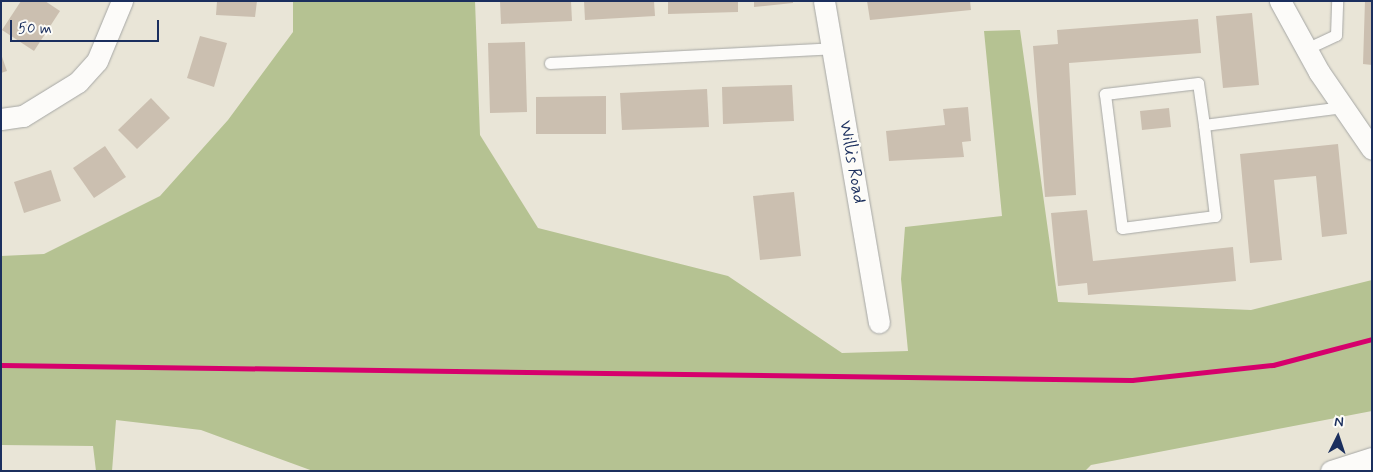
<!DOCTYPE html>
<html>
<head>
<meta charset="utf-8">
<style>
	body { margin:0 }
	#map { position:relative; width:1373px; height:472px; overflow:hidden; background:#e9e5d7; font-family:Mynerve,sans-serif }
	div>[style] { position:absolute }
	.forest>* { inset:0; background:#b5c292 }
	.building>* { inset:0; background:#cbbfb0 }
	.roads { filter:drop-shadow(0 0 1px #a6a7a5) drop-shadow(0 0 1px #a6a7a5) }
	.service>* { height:11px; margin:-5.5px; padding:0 5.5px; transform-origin:5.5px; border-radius:5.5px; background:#fcfbf9 }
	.minor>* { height:21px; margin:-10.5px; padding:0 10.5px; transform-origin:10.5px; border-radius:10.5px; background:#fcfbf9 }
	.cycleway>* { height:5px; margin:-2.5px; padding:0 2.5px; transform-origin:2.5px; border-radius:2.5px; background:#d6006c }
	span { translate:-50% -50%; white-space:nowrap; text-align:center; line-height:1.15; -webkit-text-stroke:4.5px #fdfcf7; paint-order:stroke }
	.street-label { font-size:18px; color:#1b2f5e }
	.frame { position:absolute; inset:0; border:2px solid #1b2f5e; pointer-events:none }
	.north { position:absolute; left:1313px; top:412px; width:50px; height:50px; -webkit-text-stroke:4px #fdfcf7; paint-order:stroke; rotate:4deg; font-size:14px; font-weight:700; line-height:20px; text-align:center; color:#1b2f5e }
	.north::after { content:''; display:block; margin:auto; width:18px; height:22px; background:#1b2f5e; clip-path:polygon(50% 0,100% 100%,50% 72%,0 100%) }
	.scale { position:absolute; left:10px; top:20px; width:149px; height:22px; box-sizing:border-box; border:2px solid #1b2f5e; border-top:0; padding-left:6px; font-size:15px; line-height:18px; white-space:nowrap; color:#1b2f5e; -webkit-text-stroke:4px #fdfcf7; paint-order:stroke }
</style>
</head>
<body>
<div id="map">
	<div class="forest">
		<div style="clip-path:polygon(293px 1px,475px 1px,480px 135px,538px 228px,728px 276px,842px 353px,908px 351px,901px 279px,905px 227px,1002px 216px,984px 31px,1020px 30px,1058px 302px,1251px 310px,1372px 280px,1372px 411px,1091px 465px,1085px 471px,313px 471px,201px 430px,116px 420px,112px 471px,96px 471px,93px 446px,1px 445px,1px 256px,44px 254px,160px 196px,228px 120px,293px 32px)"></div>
	</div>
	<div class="building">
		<div style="clip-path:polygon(21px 1px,45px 1px,60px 11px,34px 51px,2px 30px)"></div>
		<div style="clip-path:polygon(217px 1px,257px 1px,255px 17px,216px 15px)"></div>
		<div style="clip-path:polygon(500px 1px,571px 1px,572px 21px,501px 24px)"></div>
		<div style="clip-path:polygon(584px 1px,654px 1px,655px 16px,585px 20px)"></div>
		<div style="clip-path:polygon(668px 1px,738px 1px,738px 12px,668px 14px)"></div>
		<div style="clip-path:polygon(754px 1px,793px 1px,793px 3px,754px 7px)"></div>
		<div style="clip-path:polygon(867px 1px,970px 1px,971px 10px,870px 20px)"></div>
		<div style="clip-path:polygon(1365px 1px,1372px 1px,1372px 65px,1363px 64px)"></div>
		<div style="clip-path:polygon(1252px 13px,1259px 85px,1223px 88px,1216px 16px)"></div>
		<div style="clip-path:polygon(1198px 19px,1201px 53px,1069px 63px,1076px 195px,1045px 197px,1033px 46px,1058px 44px,1057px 30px)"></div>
		<div style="clip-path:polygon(200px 36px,227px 43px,214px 87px,187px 78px)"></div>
		<div style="clip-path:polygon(525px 42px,527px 112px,490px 113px,488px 43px)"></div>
		<div style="clip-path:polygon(1px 54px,7px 71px,1px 73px)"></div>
		<div style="clip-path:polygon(792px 85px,794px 121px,723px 124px,722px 87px)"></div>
		<div style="clip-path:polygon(707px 89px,709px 127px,622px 130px,620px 93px)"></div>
		<div style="clip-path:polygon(606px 96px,606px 134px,536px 134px,536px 97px)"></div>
		<div style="clip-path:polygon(151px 98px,170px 118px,137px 149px,118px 130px)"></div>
		<div style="clip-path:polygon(968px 107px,971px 141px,962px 142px,964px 157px,889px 161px,886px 131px,945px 125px,943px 109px)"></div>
		<div style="clip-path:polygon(1169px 108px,1171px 127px,1142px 130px,1140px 111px)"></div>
		<div style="clip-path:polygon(1338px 144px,1347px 234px,1322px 237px,1316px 176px,1274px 180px,1282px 260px,1250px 263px,1240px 154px)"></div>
		<div style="clip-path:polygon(105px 146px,126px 177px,94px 198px,73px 168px)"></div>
		<div style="clip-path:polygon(51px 170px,61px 201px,24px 213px,14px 182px)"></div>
		<div style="clip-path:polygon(794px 192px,801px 256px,760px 260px,753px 196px)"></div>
		<div style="clip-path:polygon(1087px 210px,1093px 261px,1233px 247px,1236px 281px,1088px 295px,1087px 283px,1058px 286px,1051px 213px)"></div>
	</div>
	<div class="roads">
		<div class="service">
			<div style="left:1306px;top:49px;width:33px;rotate:-25deg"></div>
			<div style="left:1336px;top:35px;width:34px;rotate:-88deg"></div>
			<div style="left:550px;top:63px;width:282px;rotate:-3deg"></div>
			<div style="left:1204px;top:125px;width:42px;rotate:-98.1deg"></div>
			<div style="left:1198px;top:83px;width:94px;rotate:173.3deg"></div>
			<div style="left:1105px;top:94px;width:135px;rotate:82.8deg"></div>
			<div style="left:1122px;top:228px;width:94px;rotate:-7.4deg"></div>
			<div style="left:1215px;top:216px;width:92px;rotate:-96.9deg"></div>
			<div style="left:1204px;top:125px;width:140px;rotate:-7.4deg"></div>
		</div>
		<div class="minor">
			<div style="left:824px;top:1px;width:326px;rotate:80.3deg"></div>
			<div style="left:1280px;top:1px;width:81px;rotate:61.2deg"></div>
			<div style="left:1319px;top:72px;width:93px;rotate:55.5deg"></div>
			<div style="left:1px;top:119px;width:22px;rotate:-8deg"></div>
			<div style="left:23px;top:116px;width:65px;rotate:-31.7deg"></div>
			<div style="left:78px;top:82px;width:28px;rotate:-48deg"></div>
			<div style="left:97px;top:61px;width:65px;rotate:-67.4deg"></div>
			<div style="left:1331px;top:471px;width:43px;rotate:-17.6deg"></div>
		</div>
	</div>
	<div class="cycleway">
		<div style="left:1px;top:365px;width:1131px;rotate:0.76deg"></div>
		<div style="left:1132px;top:380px;width:142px;rotate:-6.1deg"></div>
		<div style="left:1273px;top:365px;width:102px;rotate:-14.7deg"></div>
	</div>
	<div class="street-label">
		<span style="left:852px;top:162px;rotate:80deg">Willis Road</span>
	</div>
	<div class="frame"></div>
	<div class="north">N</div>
	<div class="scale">50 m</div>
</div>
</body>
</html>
